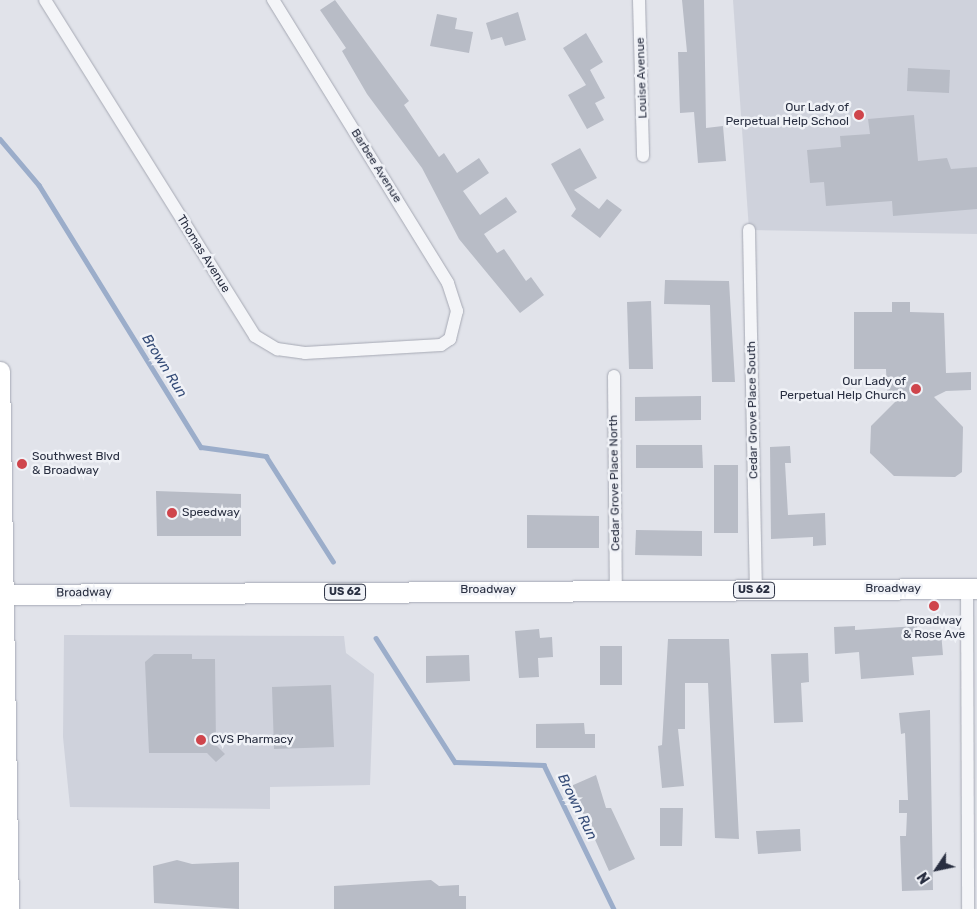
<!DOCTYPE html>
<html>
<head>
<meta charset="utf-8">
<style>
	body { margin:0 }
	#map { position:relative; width:977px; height:909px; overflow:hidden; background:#e1e3ea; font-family:Rubik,sans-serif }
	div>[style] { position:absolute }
	.built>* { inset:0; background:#cfd2dc }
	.stream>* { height:4.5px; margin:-2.25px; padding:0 2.25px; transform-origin:2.25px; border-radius:2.25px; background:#9badca }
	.building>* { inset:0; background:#b8bcc6 }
	.roads { filter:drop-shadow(0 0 1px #a6a9b4) drop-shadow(0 0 1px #a6a9b4) }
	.street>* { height:12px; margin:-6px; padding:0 6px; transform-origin:6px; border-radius:6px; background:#f4f5f8 }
	.secondary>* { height:19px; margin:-9.5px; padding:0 9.5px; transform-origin:9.5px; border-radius:9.5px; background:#fff }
	.primary>* { height:20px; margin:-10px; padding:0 10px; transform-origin:10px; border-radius:10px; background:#fff }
	.dots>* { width:14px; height:14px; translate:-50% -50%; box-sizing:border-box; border:2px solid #f0f2f7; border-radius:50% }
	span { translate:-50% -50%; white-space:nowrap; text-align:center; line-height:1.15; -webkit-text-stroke:5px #f0f2f7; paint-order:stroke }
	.shield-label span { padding:1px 4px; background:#f0f2f7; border:1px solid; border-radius:4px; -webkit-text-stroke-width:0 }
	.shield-label { font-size:11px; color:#292f41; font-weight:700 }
	.street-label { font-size:12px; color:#292f41 }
	.poi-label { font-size:12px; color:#292f41 }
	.right { translate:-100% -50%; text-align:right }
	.left { translate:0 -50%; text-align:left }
	.water-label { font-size:14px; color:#334a76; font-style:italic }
	.north { position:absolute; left:912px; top:844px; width:50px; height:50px; -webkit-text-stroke:4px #f0f2f7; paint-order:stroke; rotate:236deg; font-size:14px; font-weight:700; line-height:20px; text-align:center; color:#292f41 }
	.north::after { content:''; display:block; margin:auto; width:18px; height:22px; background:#292f41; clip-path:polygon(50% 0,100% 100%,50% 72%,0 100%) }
</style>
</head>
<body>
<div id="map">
	<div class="built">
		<div style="clip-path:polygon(733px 0,977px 0,977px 234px,749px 230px)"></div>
		<div style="clip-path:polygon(64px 635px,344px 636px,346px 653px,374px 674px,370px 785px,270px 787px,270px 809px,70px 807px,63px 737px)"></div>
	</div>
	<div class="stream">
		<div style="left:0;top:139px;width:60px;rotate:49.7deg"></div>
		<div style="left:39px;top:185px;width:308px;rotate:58.3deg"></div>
		<div style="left:201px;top:447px;width:66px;rotate:7.9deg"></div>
		<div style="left:266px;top:456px;width:125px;rotate:57.5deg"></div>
		<div style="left:376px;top:638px;width:147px;rotate:57.5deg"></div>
		<div style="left:455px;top:762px;width:89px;rotate:1.9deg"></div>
		<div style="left:544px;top:765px;width:160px;rotate:64.1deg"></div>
	</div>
	<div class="building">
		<div style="clip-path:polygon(335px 0,409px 101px,404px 105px,439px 157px,444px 153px,457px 173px,479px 158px,489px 173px,463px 191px,480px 215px,506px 197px,517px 212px,484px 234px,497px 253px,504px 249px,526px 281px,531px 277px,544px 295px,520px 313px,459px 239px,422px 168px,367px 94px,342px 51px,346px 48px,320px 10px)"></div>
		<div style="clip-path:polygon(682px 0,704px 0,706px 128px,723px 126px,726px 161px,698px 163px,694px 112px,680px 113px,678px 52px,687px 52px)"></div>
		<div style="clip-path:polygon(518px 12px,526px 40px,505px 46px,502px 37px,491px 40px,486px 23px)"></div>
		<div style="clip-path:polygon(437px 14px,457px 18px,455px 29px,473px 32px,469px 53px,430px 46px)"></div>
		<div style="clip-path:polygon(586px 33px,603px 62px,590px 70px,605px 98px,595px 103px,604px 120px,587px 129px,568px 95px,586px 85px,563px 48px)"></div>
		<div style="clip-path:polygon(908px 68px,950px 70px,949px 93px,907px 91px)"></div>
		<div style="clip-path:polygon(914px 115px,918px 161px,947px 158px,951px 169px,977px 167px,977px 209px,893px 216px,892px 201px,826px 206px,824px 182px,810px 183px,807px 150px,841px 147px,840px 136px,870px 134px,868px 119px)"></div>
		<div style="clip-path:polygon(580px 148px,597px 178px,574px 190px,599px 209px,607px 199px,622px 210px,600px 238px,571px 216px,576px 209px,551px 164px)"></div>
		<div style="clip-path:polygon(665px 280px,729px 281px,735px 382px,712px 382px,710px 305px,664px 304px)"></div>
		<div style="clip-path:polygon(651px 301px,653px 369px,629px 369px,627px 302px)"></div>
		<div style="clip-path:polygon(892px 302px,910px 302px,910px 312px,944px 313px,946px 373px,971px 372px,971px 390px,946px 391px,934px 397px,963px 427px,962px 472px,955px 477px,894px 476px,870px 453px,871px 426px,903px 394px,887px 392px,886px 369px,854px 369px,854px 312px,892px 312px)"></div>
		<div style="clip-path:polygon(701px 396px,701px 420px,635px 421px,635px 397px)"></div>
		<div style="clip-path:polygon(636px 445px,702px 445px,703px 468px,636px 468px)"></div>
		<div style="clip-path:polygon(790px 446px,791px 463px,785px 463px,788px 515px,825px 513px,826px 545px,813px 546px,813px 537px,771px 539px,770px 447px)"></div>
		<div style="clip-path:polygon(714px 465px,738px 465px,738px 533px,714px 533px)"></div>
		<div style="clip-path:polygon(156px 491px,241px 494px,241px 536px,157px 536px)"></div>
		<div style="clip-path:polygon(527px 515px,599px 516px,599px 548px,527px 548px)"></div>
		<div style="clip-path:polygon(636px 530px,702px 531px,702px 556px,635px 555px)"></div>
		<div style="clip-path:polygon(855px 626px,855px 630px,917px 626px,918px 633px,941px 632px,943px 655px,912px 657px,914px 675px,861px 679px,859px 652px,835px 654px,834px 627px)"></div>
		<div style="clip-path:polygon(539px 629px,540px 638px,552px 637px,553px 657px,538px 658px,539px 677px,519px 678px,515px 631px)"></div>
		<div style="clip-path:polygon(668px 639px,729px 639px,739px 839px,715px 838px,708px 683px,685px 683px,685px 729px,678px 729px,684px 786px,662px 788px,658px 746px,662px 745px)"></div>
		<div style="clip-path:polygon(600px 646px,622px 646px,622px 685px,600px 685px)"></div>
		<div style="clip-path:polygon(808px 653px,809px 682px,801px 683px,803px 722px,774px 723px,771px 654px)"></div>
		<div style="clip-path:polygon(192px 654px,192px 659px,215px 659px,216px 745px,225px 754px,216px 762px,207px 753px,149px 753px,145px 662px,154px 654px)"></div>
		<div style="clip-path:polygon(469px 655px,470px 681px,426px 683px,426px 656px)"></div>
		<div style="clip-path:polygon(331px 685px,334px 747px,274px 749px,272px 687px)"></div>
		<div style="clip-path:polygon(930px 710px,933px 890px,902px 891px,900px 836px,906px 836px,907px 813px,899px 813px,899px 800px,908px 800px,905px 733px,901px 734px,899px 713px)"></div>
		<div style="clip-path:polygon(584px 723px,585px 734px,595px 734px,595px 748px,536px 748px,536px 724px)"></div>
		<div style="clip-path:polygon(596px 775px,606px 808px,611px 808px,635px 859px,609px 871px,571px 786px)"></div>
		<div style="clip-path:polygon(660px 808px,683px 808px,682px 846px,660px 846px)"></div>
		<div style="clip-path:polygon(800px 829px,801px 851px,758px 854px,756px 831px)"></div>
		<div style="clip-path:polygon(177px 860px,192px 864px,239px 862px,239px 909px,154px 903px,153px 866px)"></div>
		<div style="clip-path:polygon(431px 880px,439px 886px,459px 885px,459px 896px,466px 896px,466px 909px,334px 909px,334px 886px)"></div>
	</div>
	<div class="roads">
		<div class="street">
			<div style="left:45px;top:0;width:396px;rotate:58deg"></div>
			<div style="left:255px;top:336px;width:26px;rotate:31deg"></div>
			<div style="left:277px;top:349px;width:28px;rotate:8deg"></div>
			<div style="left:305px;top:353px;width:136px;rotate:-3.4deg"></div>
			<div style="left:441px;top:345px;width:11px;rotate:-34deg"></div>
			<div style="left:450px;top:339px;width:29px;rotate:-76deg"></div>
			<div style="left:457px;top:311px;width:29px;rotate:-108deg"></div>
			<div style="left:448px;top:283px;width:333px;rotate:-121.7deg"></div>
			<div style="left:639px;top:0;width:156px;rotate:88.5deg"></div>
			<div style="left:749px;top:230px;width:360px;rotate:88.9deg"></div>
			<div style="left:614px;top:376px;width:213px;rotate:89.5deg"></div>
			<div style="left:967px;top:589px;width:320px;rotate:89.8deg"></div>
		</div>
		<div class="secondary">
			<div style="left:0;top:371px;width:538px;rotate:89.04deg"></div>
		</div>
		<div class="primary">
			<div style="left:0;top:595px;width:977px;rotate:-0.35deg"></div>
		</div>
	</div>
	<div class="dots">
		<div style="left:859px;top:115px;background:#cf454c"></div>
		<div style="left:916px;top:389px;background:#cf454c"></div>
		<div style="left:22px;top:464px;background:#cf454c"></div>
		<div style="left:172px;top:513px;background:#cf454c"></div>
		<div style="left:934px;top:606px;background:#cf454c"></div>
		<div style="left:201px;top:740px;background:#cf454c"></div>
	</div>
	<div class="shield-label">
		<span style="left:754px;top:590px">US 62</span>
		<span style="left:345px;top:592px">US 62</span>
	</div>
	<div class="street-label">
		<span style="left:642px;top:78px;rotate:-92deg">Louise Avenue</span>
		<span style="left:376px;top:166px;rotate:58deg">Barbee Avenue</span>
		<span style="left:203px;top:254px;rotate:58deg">Thomas Avenue</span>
		<span style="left:753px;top:410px;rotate:-91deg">Cedar Grove Place South</span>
		<span style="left:615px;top:483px;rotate:-91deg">Cedar Grove Place North</span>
		<span style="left:893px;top:589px">Broadway</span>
		<span style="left:488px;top:590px">Broadway</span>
		<span style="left:84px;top:593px;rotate:-1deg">Broadway</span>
	</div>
	<div class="poi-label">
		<span class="right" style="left:849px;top:115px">Our Lady of<br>Perpetual Help School</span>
		<span class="right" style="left:906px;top:389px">Our Lady of<br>Perpetual Help Church</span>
		<span class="left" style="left:32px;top:464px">Southwest Blvd<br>&amp; Broadway</span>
		<span class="left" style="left:182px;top:513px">Speedway</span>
		<span style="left:934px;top:628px">Broadway<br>&amp; Rose Ave</span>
		<span class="left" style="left:211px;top:740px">CVS Pharmacy</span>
	</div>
	<div class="water-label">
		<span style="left:164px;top:366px;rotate:58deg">Brown Run</span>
		<span style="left:577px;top:807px;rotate:64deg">Brown Run</span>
	</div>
	<div class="north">N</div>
</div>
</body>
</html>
